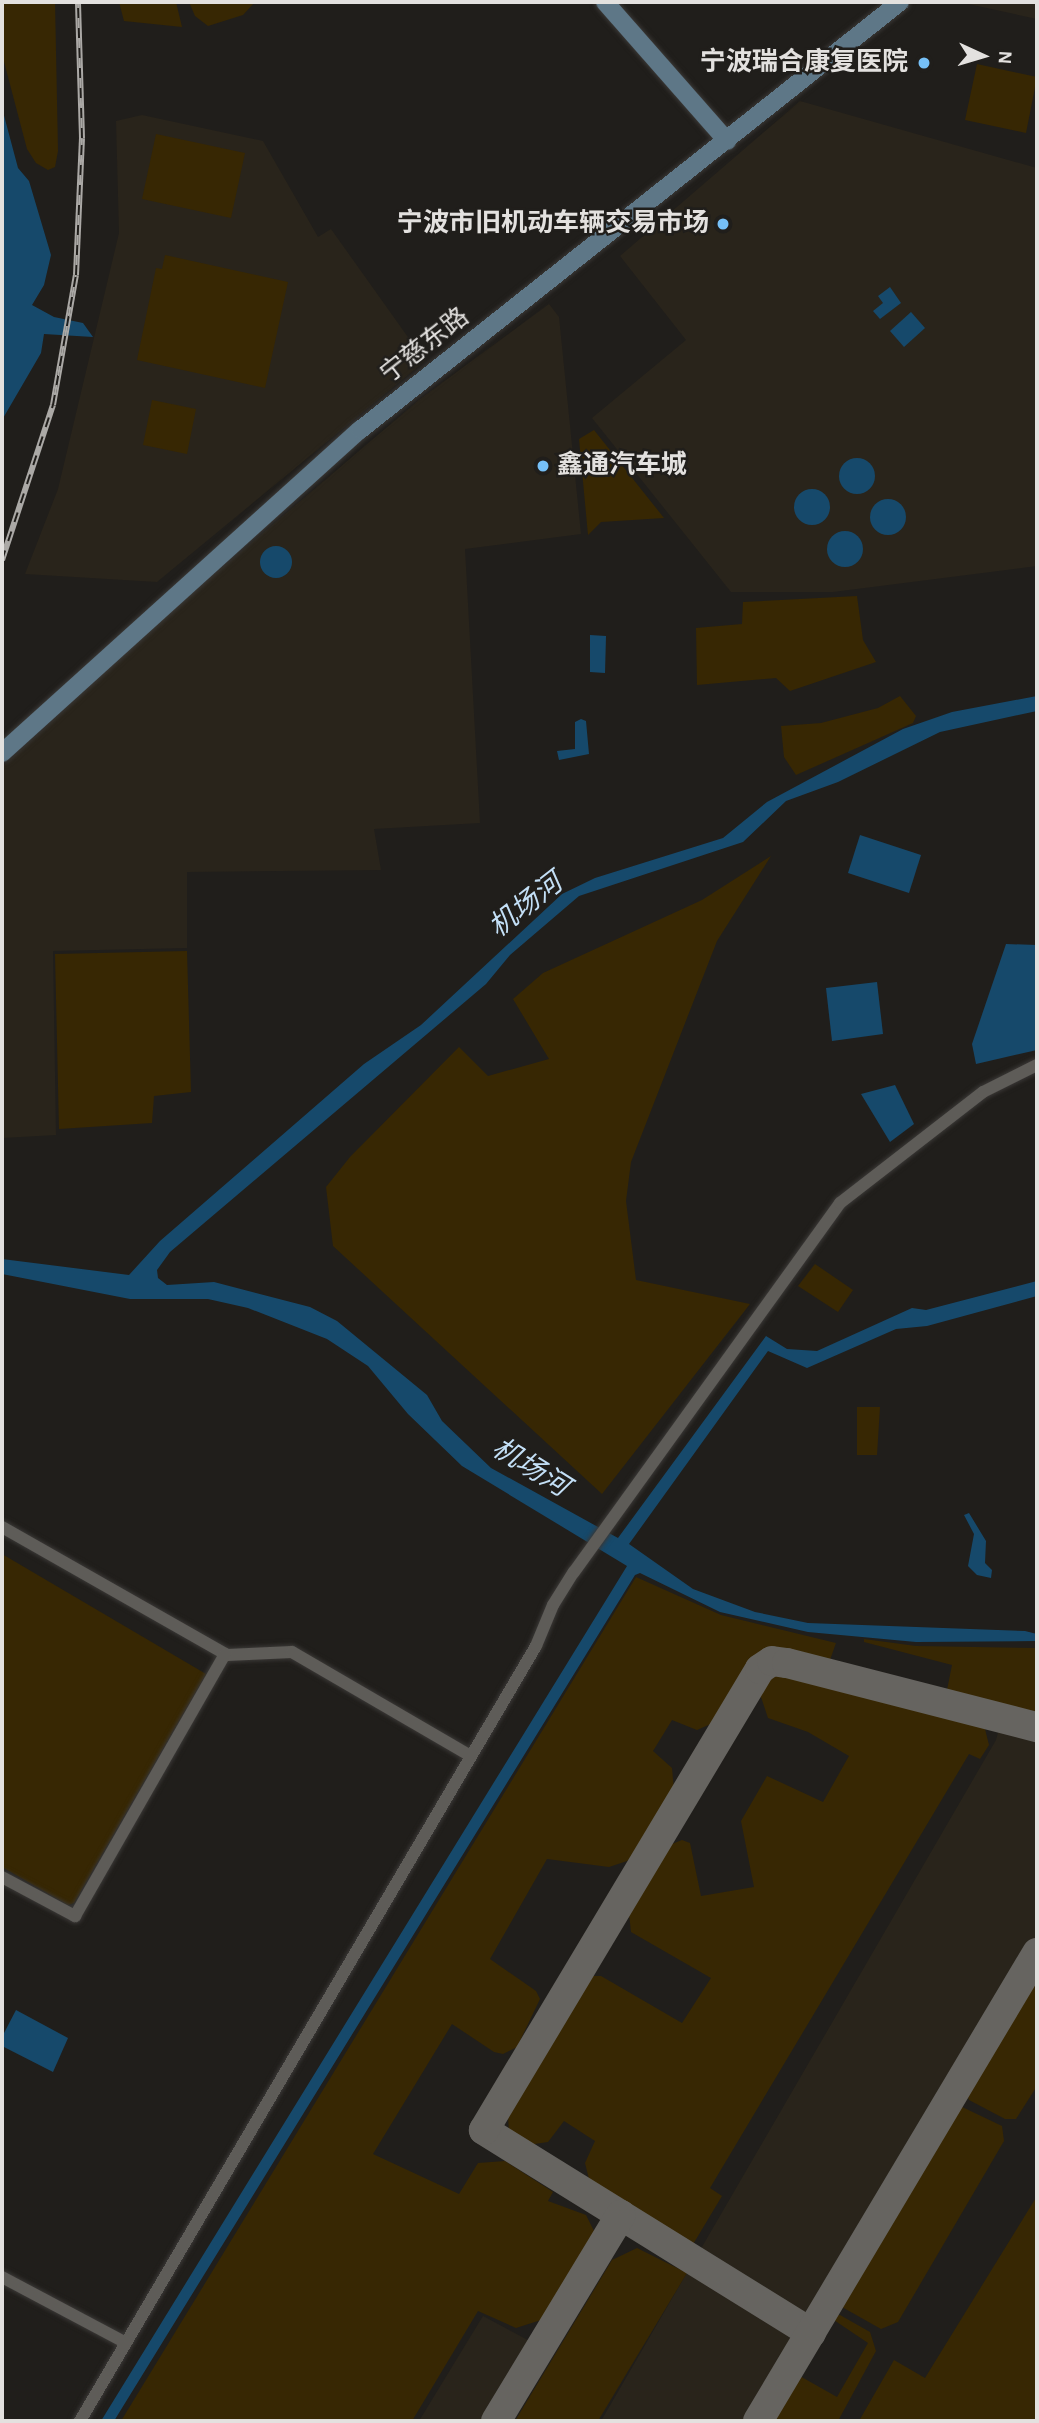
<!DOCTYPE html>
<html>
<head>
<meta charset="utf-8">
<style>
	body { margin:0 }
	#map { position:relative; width:1039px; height:2423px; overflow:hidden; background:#201e1b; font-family:"Alegreya Sans","Noto Sans SC",sans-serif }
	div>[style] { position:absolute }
	.built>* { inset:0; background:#29241b }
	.green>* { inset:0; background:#372703 }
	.water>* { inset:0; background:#16496b }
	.round { border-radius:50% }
	.taxiway>* { height:30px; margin:-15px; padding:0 15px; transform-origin:15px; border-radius:15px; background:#666460 }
	.roads { filter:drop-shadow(0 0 2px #3a3836) drop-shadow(0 0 2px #3a3836) }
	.street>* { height:12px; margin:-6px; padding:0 6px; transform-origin:6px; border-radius:6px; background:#5e5c58 }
	.secondary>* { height:18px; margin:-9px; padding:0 9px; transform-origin:9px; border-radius:9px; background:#5e7787 }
	.rail>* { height:6px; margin-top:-3px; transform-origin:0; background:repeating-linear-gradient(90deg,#201e1b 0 10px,#aba9a6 0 20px); box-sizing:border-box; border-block:2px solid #aba9a6 }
	.dots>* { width:19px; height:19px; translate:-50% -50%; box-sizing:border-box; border:4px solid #201e1b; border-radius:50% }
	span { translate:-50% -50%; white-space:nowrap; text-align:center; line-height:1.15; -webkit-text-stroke:5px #201e1b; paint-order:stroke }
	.poi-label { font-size:26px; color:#e3e1df; font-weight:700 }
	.right { translate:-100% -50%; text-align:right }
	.left { translate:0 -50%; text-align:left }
	.street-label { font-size:26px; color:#e3e1df }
	.water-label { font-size:28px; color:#c3dff6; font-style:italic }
	.frame { position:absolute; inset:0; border:4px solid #e3e1df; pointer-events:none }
	.north { position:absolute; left:948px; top:21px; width:70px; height:70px; -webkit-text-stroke:5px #201e1b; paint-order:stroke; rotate:94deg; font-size:19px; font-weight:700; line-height:28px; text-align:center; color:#e3e1df }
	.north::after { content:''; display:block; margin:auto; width:24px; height:32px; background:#e3e1df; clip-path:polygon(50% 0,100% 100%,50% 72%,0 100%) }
</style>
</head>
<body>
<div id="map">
	<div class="built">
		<div style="clip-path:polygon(959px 2px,1037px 2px,1037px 19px)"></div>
		<div style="clip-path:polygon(800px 101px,1037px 168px,1037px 566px,833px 592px,731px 592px,592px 418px,686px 340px,620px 256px)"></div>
		<div style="clip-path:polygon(142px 115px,263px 141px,318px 237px,331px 229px,425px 361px,157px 582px,25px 574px,58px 489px,119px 233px,116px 121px)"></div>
		<div style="clip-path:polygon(549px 304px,559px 317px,581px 534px,465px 549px,480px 823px,374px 829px,381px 870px,187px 872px,187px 948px,53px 951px,56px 1135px,2px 1138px,2px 767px,176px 607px,420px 399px)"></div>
		<div style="clip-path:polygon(1005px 1707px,1037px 1716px,1037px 1969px,766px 2421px,601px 2421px,996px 1740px)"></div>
		<div style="clip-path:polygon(483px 2316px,552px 2353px,511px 2421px,419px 2421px)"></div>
	</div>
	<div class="green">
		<div style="clip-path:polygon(2px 2px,55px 2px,58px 151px,55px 167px,48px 170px,36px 163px,27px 149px,2px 54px)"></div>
		<div style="clip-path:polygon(119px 2px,176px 2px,182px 27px,124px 21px)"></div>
		<div style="clip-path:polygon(189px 2px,255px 2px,243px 15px,208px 26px,195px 16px)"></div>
		<div style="clip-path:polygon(977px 64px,1037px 77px,1026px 133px,965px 120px)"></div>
		<div style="clip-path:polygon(156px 134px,245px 153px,231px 218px,142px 199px)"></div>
		<div style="clip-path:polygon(165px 255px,288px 282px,265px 388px,137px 360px,156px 268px,162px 269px)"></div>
		<div style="clip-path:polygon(152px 400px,196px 409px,187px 454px,143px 445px)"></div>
		<div style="clip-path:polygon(594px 430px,664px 518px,601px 522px,588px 535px,579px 439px)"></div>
		<div style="clip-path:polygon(857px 596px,863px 640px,876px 662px,790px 691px,776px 678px,697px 685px,696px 628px,742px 624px,743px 602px)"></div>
		<div style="clip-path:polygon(900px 696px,916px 716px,913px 723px,796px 775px,784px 757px,781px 726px,821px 723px,878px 708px)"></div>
		<div style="clip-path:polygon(771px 856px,717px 941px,631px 1162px,626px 1201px,636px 1280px,750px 1304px,602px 1494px,333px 1246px,326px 1187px,350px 1157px,459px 1047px,488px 1076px,549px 1059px,513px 999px,543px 973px,702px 900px)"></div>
		<div style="clip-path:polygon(187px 951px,191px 1092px,154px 1096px,152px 1123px,59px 1129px,55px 954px)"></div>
		<div style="clip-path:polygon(815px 1264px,853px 1290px,838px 1312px,798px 1286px)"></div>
		<div style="clip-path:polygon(857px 1407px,880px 1407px,877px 1455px,857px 1455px)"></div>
		<div style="clip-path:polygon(2px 1554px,206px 1674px,74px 1903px,68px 1905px,2px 1867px)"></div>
		<div style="clip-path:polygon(636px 1577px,721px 1615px,836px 1643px,830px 1660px,769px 1651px,743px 1671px,713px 1723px,697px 1730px,672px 1720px,653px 1751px,672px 1768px,674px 1790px,636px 1853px,627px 1861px,609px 1867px,547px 1859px,490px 1959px,536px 1991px,540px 1999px,517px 2047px,503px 2054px,494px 2052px,452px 2024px,373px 2154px,459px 2194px,478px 2163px,505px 2161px,553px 2192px,548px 2201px,586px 2215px,594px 2231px,591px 2247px,553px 2310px,541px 2320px,516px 2328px,478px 2311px,412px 2421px,121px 2421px)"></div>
		<div style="clip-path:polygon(864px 1639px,916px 1646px,1037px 1648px,1037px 1714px,947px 1690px,952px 1665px,864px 1642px)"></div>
		<div style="clip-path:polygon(780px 1672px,977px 1724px,985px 1729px,989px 1745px,980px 1759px,969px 1754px,710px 2188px,722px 2196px,692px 2246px,591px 2187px,585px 2163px,595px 2141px,564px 2121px,548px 2142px,521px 2146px,509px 2133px,508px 2115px,593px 1976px,601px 1976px,682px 2023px,711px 1978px,631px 1932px,629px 1913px,667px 1846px,682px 1840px,690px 1843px,701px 1896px,754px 1887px,741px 1821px,767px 1776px,823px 1802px,849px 1756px,808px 1732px,768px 1718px,760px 1694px,763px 1684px)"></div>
		<div style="clip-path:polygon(1037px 1971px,1037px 2086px,1016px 2119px,1005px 2119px,969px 2100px,965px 2090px)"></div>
		<div style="clip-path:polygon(958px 2105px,1002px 2126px,1004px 2141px,898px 2322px,881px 2329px,842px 2307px,838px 2296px)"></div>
		<div style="clip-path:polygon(1037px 2196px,1037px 2421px,859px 2421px,894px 2360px,925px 2378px)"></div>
		<div style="clip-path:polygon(637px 2248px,687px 2273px,598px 2421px,515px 2421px,612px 2260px)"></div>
		<div style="clip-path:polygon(840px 2315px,870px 2332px,876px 2351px,838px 2421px,771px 2421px,798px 2375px,837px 2397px,868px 2343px,828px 2316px)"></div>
	</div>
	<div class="water">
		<div style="clip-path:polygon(2px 108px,18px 168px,29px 181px,51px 255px,44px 285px,32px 305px,54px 317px,83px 323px,93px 337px,44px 334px,41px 353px,2px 420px)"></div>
		<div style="clip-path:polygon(890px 287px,901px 303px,880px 319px,873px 311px,883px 303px,878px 296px)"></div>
		<div style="clip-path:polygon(911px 312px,925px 328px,904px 347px,890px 331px)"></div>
		<div class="round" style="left:839px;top:458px;width:36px;height:36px"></div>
		<div class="round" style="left:794px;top:489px;width:36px;height:36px"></div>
		<div class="round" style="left:870px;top:499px;width:36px;height:36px"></div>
		<div class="round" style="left:827px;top:531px;width:36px;height:36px"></div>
		<div class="round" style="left:260px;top:546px;width:32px;height:32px"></div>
		<div style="clip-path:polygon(590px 635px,606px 636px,605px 673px,590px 672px)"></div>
		<div style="clip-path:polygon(1037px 696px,1037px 711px,940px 732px,838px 782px,786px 801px,743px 842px,579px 896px,510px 955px,486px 984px,170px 1252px,157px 1270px,158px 1278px,167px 1285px,214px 1282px,310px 1307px,337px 1321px,427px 1395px,442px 1421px,491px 1468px,618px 1538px,766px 1336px,787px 1349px,817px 1351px,912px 1308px,926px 1310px,1037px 1281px,1037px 1296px,927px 1326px,896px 1329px,807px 1368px,768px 1351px,629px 1544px,693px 1589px,755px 1612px,808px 1623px,1025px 1631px,1037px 1634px,1037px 1641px,916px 1642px,808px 1632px,720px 1612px,640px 1573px,635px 1575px,114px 2421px,101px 2421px,627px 1566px,462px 1466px,408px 1414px,368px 1366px,327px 1339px,248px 1308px,208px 1299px,130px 1299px,2px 1274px,2px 1259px,129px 1275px,160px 1241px,364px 1064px,421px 1025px,562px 894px,595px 878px,723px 838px,767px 802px,903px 729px,952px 712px)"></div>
		<div style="clip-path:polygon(581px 719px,586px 721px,589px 754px,559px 760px,557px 751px,575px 749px,575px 722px)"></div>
		<div style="clip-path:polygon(860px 835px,921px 855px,909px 893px,848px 873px)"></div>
		<div style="clip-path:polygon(1006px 944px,1037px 945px,1037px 1050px,976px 1064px,972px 1044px)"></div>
		<div style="clip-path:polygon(877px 982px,883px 1034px,832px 1041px,826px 988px)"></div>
		<div style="clip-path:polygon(895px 1085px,914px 1124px,890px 1142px,861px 1094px)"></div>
		<div style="clip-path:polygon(969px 1513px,986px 1541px,985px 1563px,992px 1570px,991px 1578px,977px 1575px,968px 1566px,974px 1534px,964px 1515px)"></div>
		<div style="clip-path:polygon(16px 2010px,68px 2038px,53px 2072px,2px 2046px,2px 2037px)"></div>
	</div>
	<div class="taxiway">
		<div style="left:811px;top:2333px;width:385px;rotate:-148.2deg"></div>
		<div style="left:484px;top:2130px;width:537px;rotate:-59.09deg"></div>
		<div style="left:760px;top:1669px;width:14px;rotate:-34deg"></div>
		<div style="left:772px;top:1661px;width:15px;rotate:8deg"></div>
		<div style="left:787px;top:1663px;width:258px;rotate:14.4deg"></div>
		<div style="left:496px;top:2421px;width:241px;rotate:-58.8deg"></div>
		<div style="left:758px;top:2421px;width:545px;rotate:-59.2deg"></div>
	</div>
	<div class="roads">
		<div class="street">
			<div style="left:2px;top:1527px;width:259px;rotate:29.6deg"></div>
			<div style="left:227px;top:1655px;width:65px;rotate:-2.6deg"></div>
			<div style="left:292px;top:1652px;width:207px;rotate:30.2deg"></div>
			<div style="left:2px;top:1877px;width:83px;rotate:28.1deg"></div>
			<div style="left:75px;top:1916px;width:302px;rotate:-60.2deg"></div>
			<div style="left:2px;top:2277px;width:140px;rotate:28deg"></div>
			<div style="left:80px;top:2421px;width:899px;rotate:-59.53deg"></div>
			<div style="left:536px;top:1646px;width:44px;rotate:-67.5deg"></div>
			<div style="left:553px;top:1605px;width:39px;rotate:-58deg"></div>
			<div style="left:574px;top:1572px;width:455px;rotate:-54.2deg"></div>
			<div style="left:840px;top:1203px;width:181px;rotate:-37.8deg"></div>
			<div style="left:983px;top:1092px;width:60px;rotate:-26.6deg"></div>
		</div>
		<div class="secondary">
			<div style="left:605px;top:2px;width:185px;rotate:48.7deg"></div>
			<div style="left:2px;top:753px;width:482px;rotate:-42.1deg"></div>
			<div style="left:360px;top:430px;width:689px;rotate:-38.4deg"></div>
		</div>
	</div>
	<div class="rail">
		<div style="left:2px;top:560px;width:163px;rotate:-71.8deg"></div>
		<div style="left:53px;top:405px;width:132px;rotate:-80deg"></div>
		<div style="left:76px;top:275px;width:137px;rotate:-87.5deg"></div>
		<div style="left:82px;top:138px;width:136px;rotate:-91.7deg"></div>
	</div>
	<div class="dots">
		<div style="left:924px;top:63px;background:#76c0f7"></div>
		<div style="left:723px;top:224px;background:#76c0f7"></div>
		<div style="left:543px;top:466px;background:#76c0f7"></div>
	</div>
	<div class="poi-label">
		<span class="right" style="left:908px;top:63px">宁波瑞合康复医院</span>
		<span class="right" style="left:709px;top:224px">宁波市旧机动车辆交易市场</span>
		<span class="left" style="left:557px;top:466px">鑫通汽车城</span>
	</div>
	<div class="street-label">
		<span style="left:425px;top:346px;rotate:-38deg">宁慈东路</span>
	</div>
	<div class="water-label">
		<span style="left:526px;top:906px;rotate:-38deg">机场河</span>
		<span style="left:530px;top:1468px;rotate:32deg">机场河</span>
	</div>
	<div class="frame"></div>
	<div class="north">N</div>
</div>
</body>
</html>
